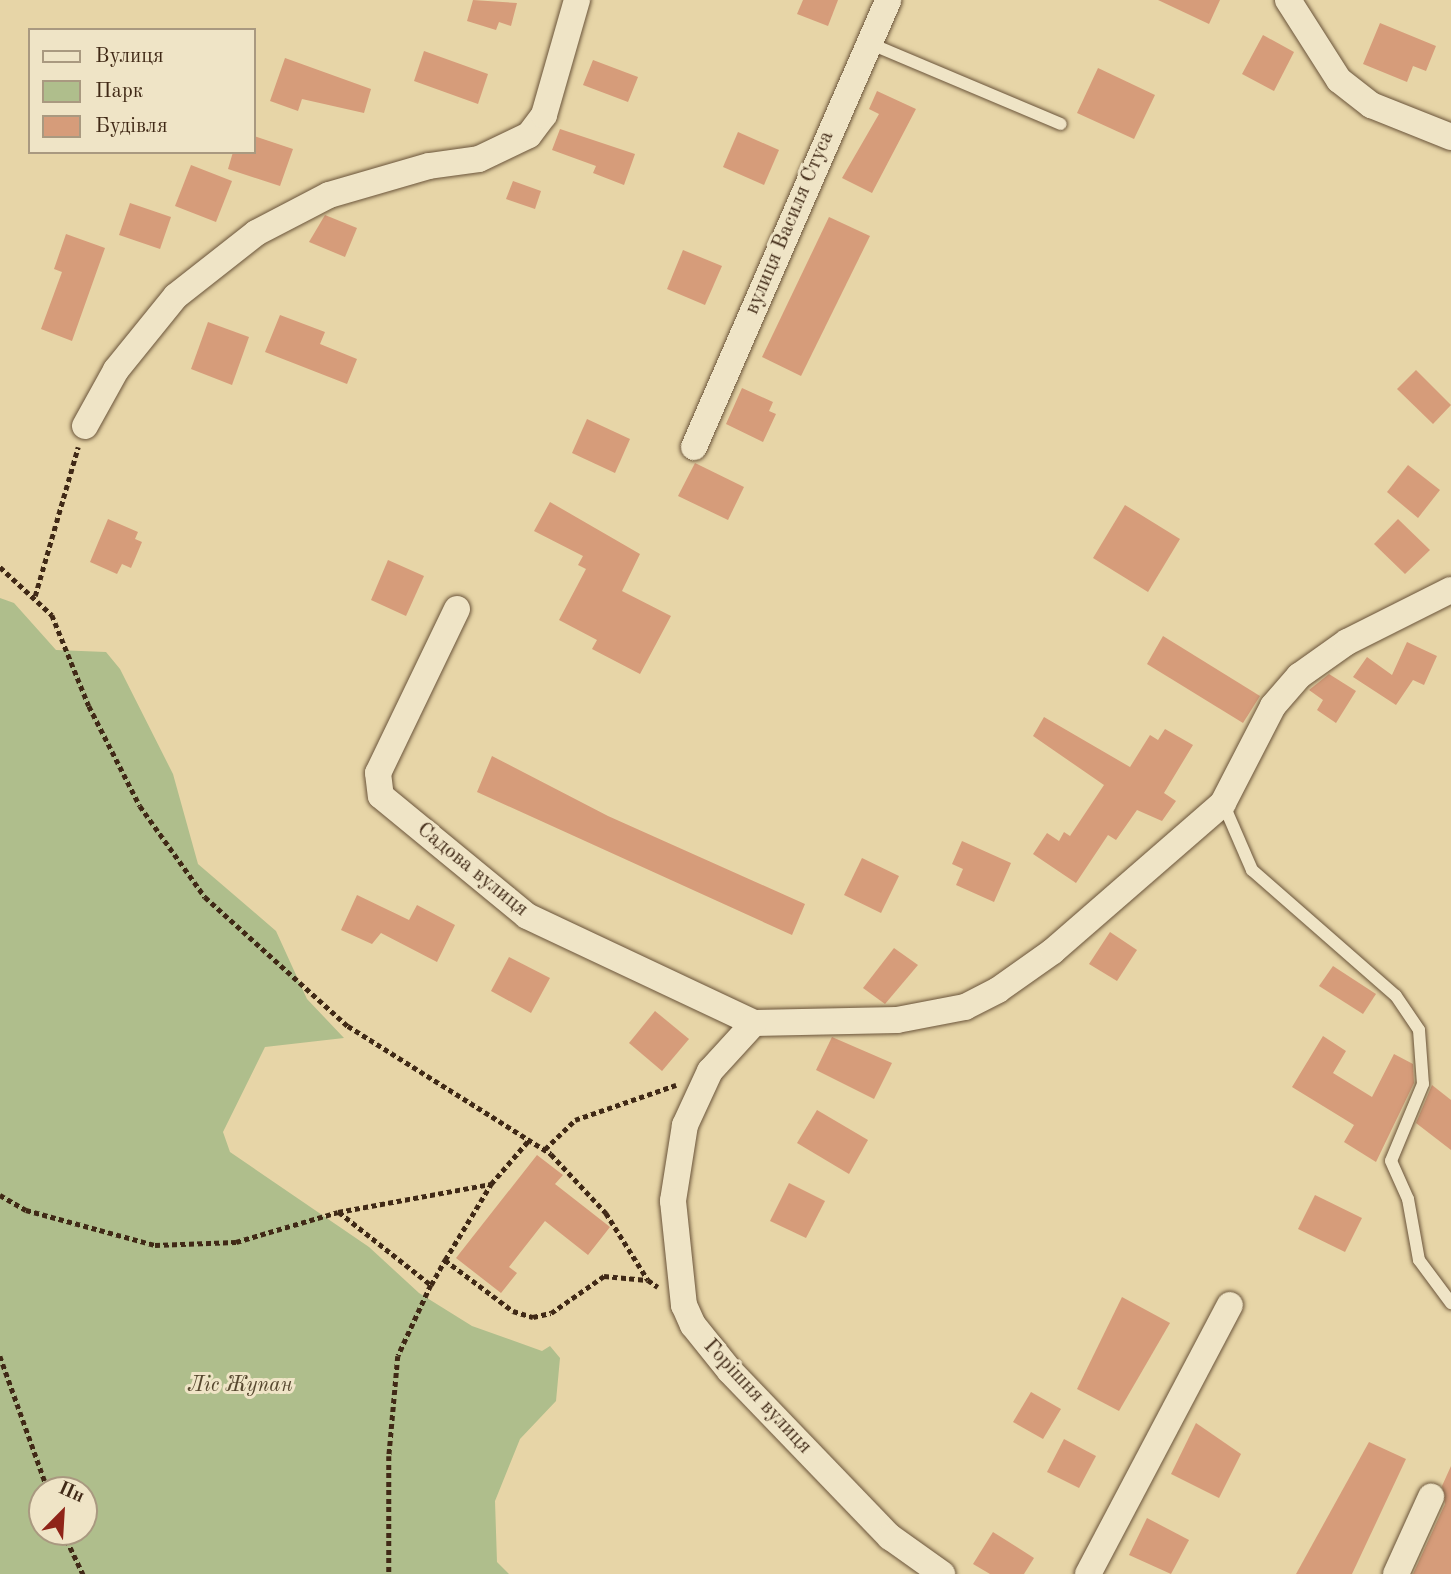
<!DOCTYPE html>
<html>
<head>
<meta charset="utf-8">
<style>
	body { margin:0 }
	#map { position:relative; width:1451px; height:1574px; overflow:hidden; background:#e7d5a7; font-family:"Old Standard TT",serif }
	div>[style] { position:absolute }
	.green>* { inset:0; background:#afbe8c }
	.building>* { inset:0; background:#d69c7a }
	.path>* { height:4.5px; margin-top:-2.25px; transform-origin:0; background:repeating-linear-gradient(90deg,#402916 0 5px,transparent 0 8.5px) }
	.roads { filter:drop-shadow(0 0 2px #6a543a) drop-shadow(0 0 2px #6a543a) }
	.service>* { height:12px; margin:-6px; padding:0 6px; transform-origin:6px; border-radius:6px; background:#efe4c6 }
	.minor>* { height:26px; margin:-13px; padding:0 13px; transform-origin:13px; border-radius:13px; background:#efe4c6 }
	span { translate:-50% -50%; white-space:nowrap; text-align:center; line-height:1.15; -webkit-text-stroke:6px #efe4c6; paint-order:stroke }
	.street-label { font-size:21px; color:#402916 }
	.park-label { font-size:21px; color:#56472e; font-style:italic }
	.legend { position:absolute; left:28px; top:28px; width:228px; height:126px; box-sizing:border-box; background:#efe4c6; border:2px solid #a99980; margin:0; padding:9px 12px; list-style:none; font-size:21px; color:#402916 }
	.legend li { display:flex; align-items:center; gap:14px; height:35px }
	.legend b { width:35px; border:2px solid #a99980 }
	.north { position:absolute; left:28px; top:1476px; width:70px; height:70px; box-sizing:border-box; background:#efe4c6; border:2px solid #a99980; border-radius:50%; rotate:24deg; font-size:19px; font-weight:700; line-height:28px; text-align:center; color:#402916 }
	.north::after { content:''; display:block; margin:auto; width:24px; height:32px; background:#8f2418; clip-path:polygon(50% 0,100% 100%,50% 72%,0 100%) }
</style>
</head>
<body>
<div id="map">
	<div class="green">
		<div style="clip-path:polygon(evenodd,0 598px,14px 603px,56px 650px,106px 652px,120px 669px,173px 774px,198px 864px,276px 931px,307px 999px,344px 1038px,265px 1047px,223px 1132px,230px 1152px,369px 1247px,419px 1293px,472px 1326px,542px 1351px,550px 1346px,560px 1358px,556px 1401px,520px 1439px,495px 1501px,497px 1562px,509px 1574px,0 1574px,0 598px,42px 1490px,84px 1490px,84px 1532px,42px 1532px,42px 1490px)"></div>
	</div>
	<div class="building">
		<div style="clip-path:polygon(473px 0,517px 3px,511px 26px,499px 22px,496px 30px,467px 21px)"></div>
		<div style="clip-path:polygon(803px 0,838px 0,828px 26px,797px 14px)"></div>
		<div style="clip-path:polygon(1158px 0,1220px 0,1209px 24px)"></div>
		<div style="clip-path:polygon(1380px 23px,1436px 46px,1426px 71px,1413px 66px,1407px 82px,1363px 64px)"></div>
		<div style="clip-path:polygon(1263px 35px,1294px 52px,1274px 91px,1242px 74px)"></div>
		<div style="clip-path:polygon(424px 51px,488px 74px,478px 104px,414px 81px)"></div>
		<div style="clip-path:polygon(285px 58px,371px 89px,364px 113px,302px 99px,298px 111px,270px 101px)"></div>
		<div style="clip-path:polygon(593px 60px,638px 77px,628px 102px,583px 85px)"></div>
		<div style="clip-path:polygon(1098px 68px,1155px 95px,1134px 139px,1077px 113px)"></div>
		<div style="clip-path:polygon(877px 91px,916px 109px,872px 193px,842px 178px,879px 114px,869px 109px)"></div>
		<div style="clip-path:polygon(560px 129px,635px 154px,624px 185px,593px 173px,596px 166px,552px 150px)"></div>
		<div style="clip-path:polygon(738px 132px,779px 150px,764px 185px,723px 167px)"></div>
		<div style="clip-path:polygon(254px 136px,293px 149px,280px 186px,228px 169px,233px 152px,254px 152px)"></div>
		<div style="clip-path:polygon(191px 165px,232px 181px,216px 222px,175px 206px)"></div>
		<div style="clip-path:polygon(513px 181px,541px 191px,535px 209px,506px 199px)"></div>
		<div style="clip-path:polygon(130px 203px,171px 217px,160px 249px,119px 235px)"></div>
		<div style="clip-path:polygon(325px 215px,357px 228px,345px 257px,309px 242px)"></div>
		<div style="clip-path:polygon(829px 217px,870px 236px,801px 376px,762px 357px)"></div>
		<div style="clip-path:polygon(66px 234px,105px 248px,72px 341px,41px 329px,62px 272px,54px 269px)"></div>
		<div style="clip-path:polygon(683px 250px,722px 266px,705px 305px,667px 289px)"></div>
		<div style="clip-path:polygon(280px 315px,325px 332px,320px 344px,357px 359px,347px 384px,265px 352px)"></div>
		<div style="clip-path:polygon(208px 322px,249px 337px,232px 385px,191px 369px)"></div>
		<div style="clip-path:polygon(1416px 370px,1451px 405px,1433px 424px,1397px 389px)"></div>
		<div style="clip-path:polygon(742px 388px,773px 402px,769px 411px,776px 414px,763px 442px,726px 424px)"></div>
		<div style="clip-path:polygon(587px 419px,630px 439px,615px 473px,572px 453px)"></div>
		<div style="clip-path:polygon(695px 463px,744px 487px,728px 520px,678px 496px)"></div>
		<div style="clip-path:polygon(1408px 465px,1440px 490px,1418px 518px,1387px 492px)"></div>
		<div style="clip-path:polygon(550px 502px,640px 554px,622px 591px,671px 616px,640px 674px,592px 649px,597px 640px,559px 620px,586px 569px,578px 565px,583px 556px,534px 531px)"></div>
		<div style="clip-path:polygon(1125px 505px,1180px 539px,1148px 592px,1093px 558px)"></div>
		<div style="clip-path:polygon(108px 519px,138px 532px,135px 539px,142px 542px,131px 568px,122px 564px,117px 574px,90px 562px)"></div>
		<div style="clip-path:polygon(1398px 519px,1430px 550px,1405px 574px,1374px 544px)"></div>
		<div style="clip-path:polygon(388px 560px,424px 576px,406px 616px,371px 600px)"></div>
		<div style="clip-path:polygon(1163px 636px,1260px 696px,1243px 723px,1147px 664px)"></div>
		<div style="clip-path:polygon(1407px 642px,1437px 656px,1424px 685px,1413px 680px,1396px 705px,1353px 677px,1367px 657px,1392px 675px)"></div>
		<div style="clip-path:polygon(1329px 674px,1356px 691px,1336px 723px,1317px 710px,1323px 700px,1309px 690px)"></div>
		<div style="clip-path:polygon(1044px 717px,1130px 767px,1150px 735px,1158px 740px,1165px 729px,1193px 745px,1164px 793px,1176px 801px,1162px 821px,1137px 810px,1116px 840px,1108px 835px,1076px 883px,1033px 854px,1047px 833px,1059px 841px,1064px 832px,1070px 836px,1104px 785px,1033px 736px)"></div>
		<div style="clip-path:polygon(492px 756px,608px 816px,805px 904px,792px 935px,477px 792px)"></div>
		<div style="clip-path:polygon(962px 841px,1011px 863px,994px 902px,956px 885px,963px 869px,952px 864px)"></div>
		<div style="clip-path:polygon(862px 858px,899px 876px,881px 913px,844px 895px)"></div>
		<div style="clip-path:polygon(357px 895px,409px 920px,417px 905px,455px 925px,437px 962px,381px 933px,372px 944px,341px 930px)"></div>
		<div style="clip-path:polygon(1110px 932px,1137px 950px,1117px 981px,1089px 964px)"></div>
		<div style="clip-path:polygon(894px 948px,918px 965px,885px 1004px,863px 988px)"></div>
		<div style="clip-path:polygon(509px 957px,550px 978px,531px 1013px,491px 991px)"></div>
		<div style="clip-path:polygon(1333px 966px,1376px 994px,1363px 1014px,1319px 986px)"></div>
		<div style="clip-path:polygon(655px 1011px,689px 1039px,662px 1071px,629px 1043px)"></div>
		<div style="clip-path:polygon(1323px 1036px,1346px 1051px,1333px 1073px,1372px 1097px,1394px 1054px,1413px 1064px,1414px 1083px,1376px 1162px,1344px 1142px,1354px 1125px,1292px 1087px)"></div>
		<div style="clip-path:polygon(832px 1037px,892px 1063px,874px 1099px,816px 1070px)"></div>
		<div style="clip-path:polygon(1432px 1085px,1451px 1100px,1451px 1150px,1416px 1123px)"></div>
		<div style="clip-path:polygon(817px 1110px,868px 1140px,849px 1174px,797px 1143px)"></div>
		<div style="clip-path:polygon(537px 1155px,563px 1175px,555px 1184px,610px 1227px,588px 1255px,545px 1221px,509px 1267px,517px 1273px,501px 1293px,456px 1258px)"></div>
		<div style="clip-path:polygon(789px 1183px,825px 1201px,806px 1238px,770px 1221px)"></div>
		<div style="clip-path:polygon(1315px 1195px,1362px 1218px,1345px 1252px,1298px 1229px)"></div>
		<div style="clip-path:polygon(1122px 1297px,1170px 1323px,1119px 1411px,1077px 1389px)"></div>
		<div style="clip-path:polygon(1031px 1392px,1061px 1409px,1043px 1439px,1013px 1422px)"></div>
		<div style="clip-path:polygon(1196px 1423px,1241px 1454px,1219px 1498px,1171px 1474px)"></div>
		<div style="clip-path:polygon(1064px 1439px,1096px 1456px,1079px 1488px,1047px 1472px)"></div>
		<div style="clip-path:polygon(1369px 1442px,1406px 1459px,1352px 1574px,1296px 1574px)"></div>
		<div style="clip-path:polygon(1451px 1466px,1451px 1574px,1413px 1574px,1445px 1504px,1442px 1486px)"></div>
		<div style="clip-path:polygon(1147px 1518px,1189px 1540px,1171px 1574px,1129px 1555px)"></div>
		<div style="clip-path:polygon(993px 1532px,1034px 1558px,1024px 1574px,990px 1574px,973px 1564px)"></div>
	</div>
	<div class="path">
		<div style="left:0;top:567px;width:71px;rotate:42.7deg"></div>
		<div style="left:52px;top:615px;width:98px;rotate:67.9deg"></div>
		<div style="left:89px;top:706px;width:112px;rotate:63deg"></div>
		<div style="left:140px;top:806px;width:112px;rotate:54.5deg"></div>
		<div style="left:205px;top:897px;width:193px;rotate:42.1deg"></div>
		<div style="left:348px;top:1026px;width:240px;rotate:32.2deg"></div>
		<div style="left:551px;top:1154px;width:81px;rotate:47deg"></div>
		<div style="left:606px;top:1213px;width:79px;rotate:57.9deg"></div>
		<div style="left:648px;top:1280px;width:12px;rotate:35deg"></div>
		<div style="left:35px;top:596px;width:155px;rotate:-73.9deg"></div>
		<div style="left:545px;top:1149px;width:42px;rotate:-44deg"></div>
		<div style="left:575px;top:1120px;width:107px;rotate:-19.1deg"></div>
		<div style="left:0;top:1195px;width:30px;rotate:30deg"></div>
		<div style="left:26px;top:1210px;width:134px;rotate:15.2deg"></div>
		<div style="left:155px;top:1245px;width:81px;rotate:-2.1deg"></div>
		<div style="left:236px;top:1242px;width:106px;rotate:-16.4deg"></div>
		<div style="left:338px;top:1212px;width:156px;rotate:-10.4deg"></div>
		<div style="left:339px;top:1212px;width:117px;rotate:38.4deg"></div>
		<div style="left:431px;top:1285px;width:78px;rotate:114.9deg"></div>
		<div style="left:398px;top:1356px;width:100px;rotate:95.1deg"></div>
		<div style="left:389px;top:1456px;width:118px;rotate:90deg"></div>
		<div style="left:445px;top:1260px;width:89px;rotate:-58.8deg"></div>
		<div style="left:491px;top:1184px;width:58px;rotate:-49.2deg"></div>
		<div style="left:431px;top:1285px;width:29px;rotate:-61deg"></div>
		<div style="left:445px;top:1260px;width:85px;rotate:36.9deg"></div>
		<div style="left:513px;top:1311px;width:21px;rotate:17deg"></div>
		<div style="left:533px;top:1317px;width:18px;rotate:-13deg"></div>
		<div style="left:551px;top:1313px;width:65px;rotate:-34.9deg"></div>
		<div style="left:604px;top:1276px;width:43px;rotate:5.3deg"></div>
		<div style="left:0;top:1356px;width:142px;rotate:70.3deg"></div>
		<div style="left:63px;top:1532px;width:47px;rotate:64.5deg"></div>
	</div>
	<div class="roads">
		<div class="service">
			<div style="left:869px;top:43px;width:208px;rotate:22.9deg"></div>
			<div style="left:1223px;top:803px;width:73px;rotate:66.6deg"></div>
			<div style="left:1252px;top:870px;width:191px;rotate:41.2deg"></div>
			<div style="left:1396px;top:996px;width:41px;rotate:55.9deg"></div>
			<div style="left:1419px;top:1030px;width:54px;rotate:85.8deg"></div>
			<div style="left:1423px;top:1084px;width:83px;rotate:112.6deg"></div>
			<div style="left:1391px;top:1161px;width:42px;rotate:65.9deg"></div>
			<div style="left:1408px;top:1199px;width:62px;rotate:79.8deg"></div>
			<div style="left:1419px;top:1260px;width:54px;rotate:53.3deg"></div>
		</div>
		<div class="minor">
			<div style="left:1288px;top:0;width:95px;rotate:57.5deg"></div>
			<div style="left:1339px;top:80px;width:41px;rotate:38deg"></div>
			<div style="left:1371px;top:105px;width:86px;rotate:21.8deg"></div>
			<div style="left:85px;top:426px;width:64px;rotate:-61deg"></div>
			<div style="left:116px;top:370px;width:95px;rotate:-51deg"></div>
			<div style="left:176px;top:296px;width:102px;rotate:-38.2deg"></div>
			<div style="left:256px;top:233px;width:82px;rotate:-27.5deg"></div>
			<div style="left:329px;top:195px;width:104px;rotate:-16.2deg"></div>
			<div style="left:429px;top:166px;width:50px;rotate:-8deg"></div>
			<div style="left:479px;top:159px;width:55px;rotate:-25.6deg"></div>
			<div style="left:529px;top:135px;width:25px;rotate:-53deg"></div>
			<div style="left:544px;top:115px;width:120px;rotate:-74deg"></div>
			<div style="left:694px;top:447px;width:487px;rotate:-66.5deg"></div>
			<div style="left:457px;top:609px;width:182px;rotate:115.7deg"></div>
			<div style="left:378px;top:773px;width:23px;rotate:83deg"></div>
			<div style="left:381px;top:796px;width:189px;rotate:39.4deg"></div>
			<div style="left:527px;top:916px;width:251px;rotate:25.2deg"></div>
			<div style="left:754px;top:1023px;width:143px;rotate:-1.2deg"></div>
			<div style="left:897px;top:1020px;width:69px;rotate:-10.8deg"></div>
			<div style="left:965px;top:1007px;width:37px;rotate:-27deg"></div>
			<div style="left:998px;top:990px;width:67px;rotate:-35.3deg"></div>
			<div style="left:1053px;top:951px;width:225px;rotate:-41deg"></div>
			<div style="left:1223px;top:803px;width:109px;rotate:-62.7deg"></div>
			<div style="left:1273px;top:706px;width:40px;rotate:-49deg"></div>
			<div style="left:1299px;top:676px;width:59px;rotate:-35.3deg"></div>
			<div style="left:1347px;top:642px;width:116px;rotate:-26.6deg"></div>
			<div style="left:754px;top:1023px;width:65px;rotate:132.5deg"></div>
			<div style="left:710px;top:1071px;width:60px;rotate:114.8deg"></div>
			<div style="left:685px;top:1125px;width:77px;rotate:99deg"></div>
			<div style="left:673px;top:1201px;width:105px;rotate:84deg"></div>
			<div style="left:684px;top:1305px;width:22px;rotate:66deg"></div>
			<div style="left:693px;top:1325px;width:59px;rotate:51.2deg"></div>
			<div style="left:730px;top:1371px;width:231px;rotate:46.1deg"></div>
			<div style="left:890px;top:1537px;width:64px;rotate:35.4deg"></div>
			<div style="left:1088px;top:1574px;width:304px;rotate:-62.2deg"></div>
			<div style="left:1396px;top:1574px;width:85px;rotate:-65.6deg"></div>
		</div>
	</div>
	<div class="street-label">
		<span style="left:790px;top:223px;rotate:-67deg">вулиця Василя Стуса</span>
		<span style="left:472px;top:870px;rotate:39deg">Садова вулиця</span>
		<span style="left:757px;top:1397px;rotate:47deg">Горішня вулиця</span>
	</div>
	<div class="park-label">
		<span style="left:240px;top:1386px">Ліс Жупан</span>
	</div>
	<ul class="legend">
	<li><b style="height:9px;background:#efe4c6"></b>Вулиця</li>
	<li><b style="height:19px;background:#afbe8c"></b>Парк</li>
	<li><b style="height:19px;background:#d69c7a"></b>Будівля</li>
	</ul>
	<div class="north">Пн</div>
</div>
</body>
</html>
